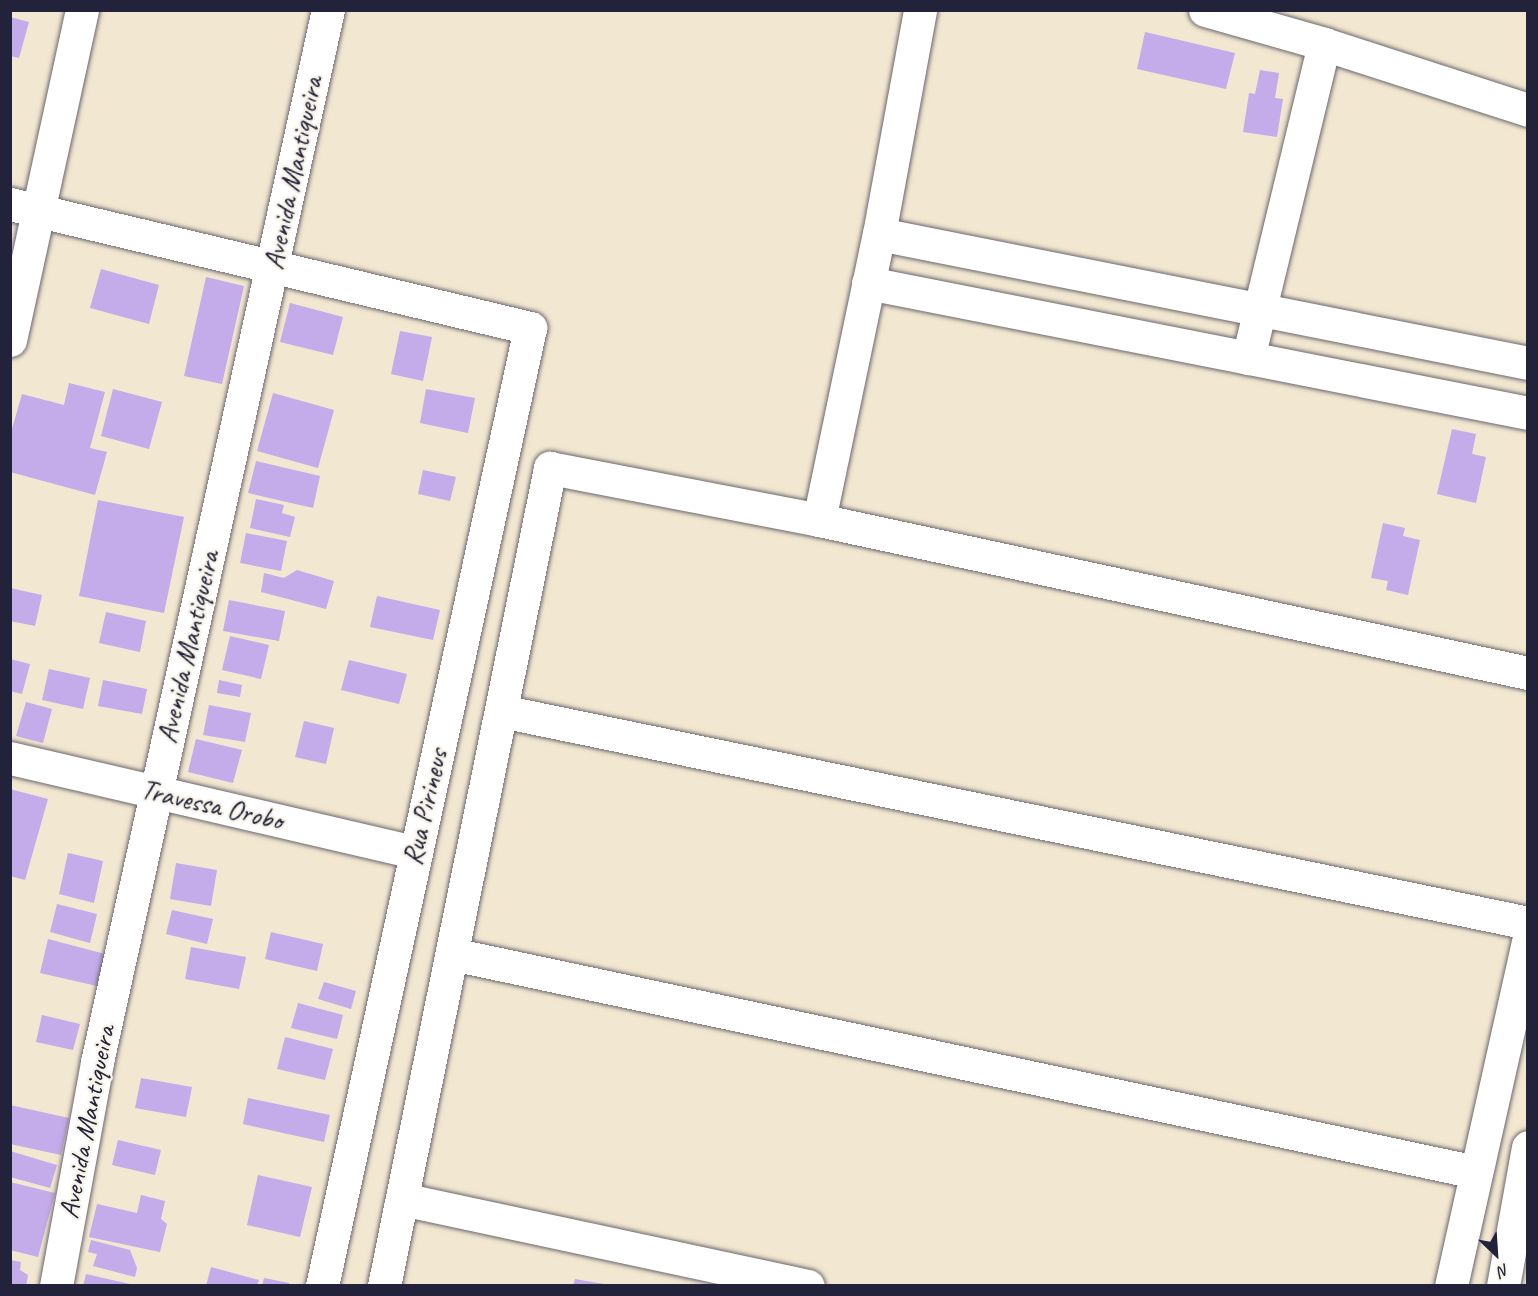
<!DOCTYPE html>
<html>
<head>
<meta charset="utf-8">
<style>
	body { margin:0 }
	#map { position:relative; width:1538px; height:1296px; overflow:hidden; background:#f2e7d0; font-family:Caveat,sans-serif }
	div>[style] { position:absolute }
	.building>* { inset:0; background:#c4abea }
	.roads { filter:drop-shadow(0 0 2px #6b676f) drop-shadow(0 0 2px #6b676f) }
	.minor>* { height:33px; margin:-16.5px; padding:0 16.5px; transform-origin:16.5px; border-radius:16.5px; background:#fff }
	span { translate:-50% -50%; white-space:nowrap; text-align:center; line-height:1.15; -webkit-text-stroke:4.5px #f7f3e8; paint-order:stroke }
	.street-label { font-size:28px; color:#22223b }
	.frame { position:absolute; inset:0; border:12px solid #22223b; pointer-events:none }
	.north { position:absolute; left:1466px; top:1224px; width:60px; height:60px; -webkit-text-stroke:4px #f7f3e8; paint-order:stroke; rotate:155deg; font-size:16px; font-weight:700; line-height:24px; text-align:center; color:#22223b }
	.north::after { content:''; display:block; margin:auto; width:21px; height:27px; background:#22223b; clip-path:polygon(50% 0,100% 100%,50% 72%,0 100%) }
</style>
</head>
<body>
<div id="map">
	<div class="building">
		<div style="clip-path:polygon(10px 17px,29px 22px,19px 58px,10px 56px)"></div>
		<div style="clip-path:polygon(1145px 32px,1235px 53px,1226px 89px,1137px 69px)"></div>
		<div style="clip-path:polygon(1260px 70px,1279px 73px,1275px 98px,1283px 99px,1277px 137px,1243px 132px,1249px 93px,1255px 94px)"></div>
		<div style="clip-path:polygon(101px 269px,159px 285px,149px 324px,90px 308px)"></div>
		<div style="clip-path:polygon(206px 277px,244px 286px,222px 384px,184px 376px)"></div>
		<div style="clip-path:polygon(290px 303px,343px 317px,333px 355px,280px 342px)"></div>
		<div style="clip-path:polygon(400px 331px,432px 337px,423px 381px,391px 374px)"></div>
		<div style="clip-path:polygon(69px 383px,105px 392px,90px 448px,107px 452px,95px 495px,10px 472px,10px 436px,22px 394px,64px 405px)"></div>
		<div style="clip-path:polygon(113px 389px,162px 402px,149px 449px,101px 436px)"></div>
		<div style="clip-path:polygon(426px 389px,475px 398px,468px 433px,420px 423px)"></div>
		<div style="clip-path:polygon(273px 393px,334px 410px,318px 468px,257px 451px)"></div>
		<div style="clip-path:polygon(1452px 429px,1476px 434px,1472px 454px,1486px 457px,1476px 503px,1437px 494px)"></div>
		<div style="clip-path:polygon(256px 461px,320px 476px,313px 508px,248px 493px)"></div>
		<div style="clip-path:polygon(423px 470px,456px 477px,450px 501px,418px 494px)"></div>
		<div style="clip-path:polygon(256px 499px,284px 505px,282px 513px,295px 517px,290px 537px,250px 528px)"></div>
		<div style="clip-path:polygon(98px 500px,184px 517px,164px 613px,79px 596px)"></div>
		<div style="clip-path:polygon(1383px 523px,1405px 528px,1403px 536px,1420px 540px,1408px 595px,1386px 590px,1388px 581px,1371px 578px)"></div>
		<div style="clip-path:polygon(246px 533px,287px 541px,281px 571px,240px 563px)"></div>
		<div style="clip-path:polygon(297px 570px,334px 581px,326px 609px,261px 592px,264px 573px,284px 578px)"></div>
		<div style="clip-path:polygon(10px 588px,42px 595px,35px 626px,10px 621px)"></div>
		<div style="clip-path:polygon(377px 596px,440px 610px,433px 640px,370px 627px)"></div>
		<div style="clip-path:polygon(229px 600px,285px 611px,279px 641px,223px 631px)"></div>
		<div style="clip-path:polygon(106px 612px,146px 621px,140px 652px,99px 643px)"></div>
		<div style="clip-path:polygon(230px 636px,269px 645px,261px 679px,222px 670px)"></div>
		<div style="clip-path:polygon(10px 659px,30px 664px,22px 694px,10px 691px)"></div>
		<div style="clip-path:polygon(349px 660px,407px 674px,399px 704px,341px 690px)"></div>
		<div style="clip-path:polygon(49px 669px,90px 678px,83px 709px,42px 700px)"></div>
		<div style="clip-path:polygon(103px 680px,147px 689px,142px 714px,98px 706px)"></div>
		<div style="clip-path:polygon(219px 680px,242px 685px,240px 697px,217px 693px)"></div>
		<div style="clip-path:polygon(26px 702px,52px 709px,43px 743px,16px 736px)"></div>
		<div style="clip-path:polygon(209px 705px,251px 713px,245px 742px,203px 735px)"></div>
		<div style="clip-path:polygon(304px 721px,334px 728px,326px 764px,295px 757px)"></div>
		<div style="clip-path:polygon(196px 739px,242px 750px,233px 783px,188px 772px)"></div>
		<div style="clip-path:polygon(10px 789px,48px 799px,25px 880px,10px 876px)"></div>
		<div style="clip-path:polygon(68px 853px,103px 861px,94px 903px,59px 894px)"></div>
		<div style="clip-path:polygon(176px 863px,217px 870px,211px 906px,170px 899px)"></div>
		<div style="clip-path:polygon(57px 904px,97px 914px,90px 943px,50px 932px)"></div>
		<div style="clip-path:polygon(172px 910px,213px 919px,207px 944px,166px 934px)"></div>
		<div style="clip-path:polygon(271px 932px,323px 944px,317px 971px,265px 959px)"></div>
		<div style="clip-path:polygon(48px 939px,105px 954px,97px 986px,40px 973px)"></div>
		<div style="clip-path:polygon(191px 947px,246px 957px,239px 989px,185px 979px)"></div>
		<div style="clip-path:polygon(324px 982px,356px 991px,351px 1009px,318px 999px)"></div>
		<div style="clip-path:polygon(298px 1003px,343px 1015px,337px 1039px,291px 1028px)"></div>
		<div style="clip-path:polygon(42px 1015px,80px 1024px,73px 1050px,36px 1042px)"></div>
		<div style="clip-path:polygon(285px 1037px,333px 1049px,325px 1080px,277px 1069px)"></div>
		<div style="clip-path:polygon(141px 1078px,192px 1087px,186px 1117px,135px 1108px)"></div>
		<div style="clip-path:polygon(248px 1098px,330px 1115px,324px 1142px,243px 1124px)"></div>
		<div style="clip-path:polygon(10px 1105px,69px 1118px,61px 1155px,10px 1144px)"></div>
		<div style="clip-path:polygon(118px 1140px,161px 1150px,155px 1175px,112px 1165px)"></div>
		<div style="clip-path:polygon(10px 1151px,57px 1165px,50px 1188px,10px 1177px)"></div>
		<div style="clip-path:polygon(258px 1175px,312px 1187px,300px 1237px,247px 1225px)"></div>
		<div style="clip-path:polygon(10px 1182px,55px 1193px,38px 1257px,10px 1250px)"></div>
		<div style="clip-path:polygon(141px 1195px,165px 1201px,161px 1219px,167px 1224px,160px 1252px,89px 1237px,97px 1204px,137px 1213px)"></div>
		<div style="clip-path:polygon(91px 1240px,130px 1250px,137px 1268px,135px 1277px,93px 1266px,97px 1254px,88px 1252px)"></div>
		<div style="clip-path:polygon(10px 1260px,21px 1262px,20px 1270px,28px 1275px,26px 1286px,10px 1286px)"></div>
		<div style="clip-path:polygon(211px 1267px,259px 1280px,257px 1286px,206px 1286px)"></div>
		<div style="clip-path:polygon(86px 1274px,134px 1285px,134px 1286px,83px 1286px)"></div>
		<div style="clip-path:polygon(264px 1278px,289px 1283px,289px 1286px,262px 1286px)"></div>
		<div style="clip-path:polygon(575px 1279px,604px 1284px,604px 1286px,573px 1286px)"></div>
	</div>
	<div class="roads">
		<div class="minor">
			<div style="left:1205px;top:10px;width:124px;rotate:15.9deg"></div>
			<div style="left:1324px;top:44px;width:214px;rotate:17.9deg"></div>
			<div style="left:10px;top:204px;width:535px;rotate:13.41deg"></div>
			<div style="left:530px;top:328px;width:980px;rotate:102.25deg"></div>
			<div style="left:879px;top:234px;width:662px;rotate:11.24deg"></div>
			<div style="left:868px;top:283px;width:673px;rotate:11.14deg"></div>
			<div style="left:10px;top:340px;width:338px;rotate:-77.7deg"></div>
			<div style="left:1248px;top:358px;width:323px;rotate:-76.4deg"></div>
			<div style="left:819px;top:520px;width:292px;rotate:-78.2deg"></div>
			<div style="left:879px;top:234px;width:228px;rotate:-79.6deg"></div>
			<div style="left:501px;top:711px;width:1049px;rotate:11.66deg"></div>
			<div style="left:10px;top:758px;width:415px;rotate:13.1deg"></div>
			<div style="left:452px;top:954px;width:1047px;rotate:12.02deg"></div>
			<div style="left:402px;top:1199px;width:415px;rotate:12.1deg"></div>
			<div style="left:56px;top:1286px;width:228px;rotate:-79.6deg"></div>
			<div style="left:97px;top:1062px;width:1077px;rotate:-77.62deg"></div>
			<div style="left:384px;top:1286px;width:835px;rotate:-78.53deg"></div>
			<div style="left:550px;top:468px;width:274px;rotate:10.9deg"></div>
			<div style="left:819px;top:520px;width:725px;rotate:12.18deg"></div>
			<div style="left:1451px;top:1286px;width:353px;rotate:-77.4deg"></div>
			<div style="left:1503px;top:1286px;width:141px;rotate:-79.8deg"></div>
		</div>
	</div>
	<div class="street-label">
		<span style="left:293px;top:173px;rotate:-78deg">Avenida Mantiqueira</span>
		<span style="left:188px;top:647px;rotate:-77deg">Avenida Mantiqueira</span>
		<span style="left:212px;top:805px;rotate:13deg">Travessa Orobo</span>
		<span style="left:425px;top:807px;rotate:-77deg">Rua Pirineus</span>
		<span style="left:87px;top:1122px;rotate:-79deg">Avenida Mantiqueira</span>
	</div>
	<div class="frame"></div>
	<div class="north">N</div>
</div>
</body>
</html>
